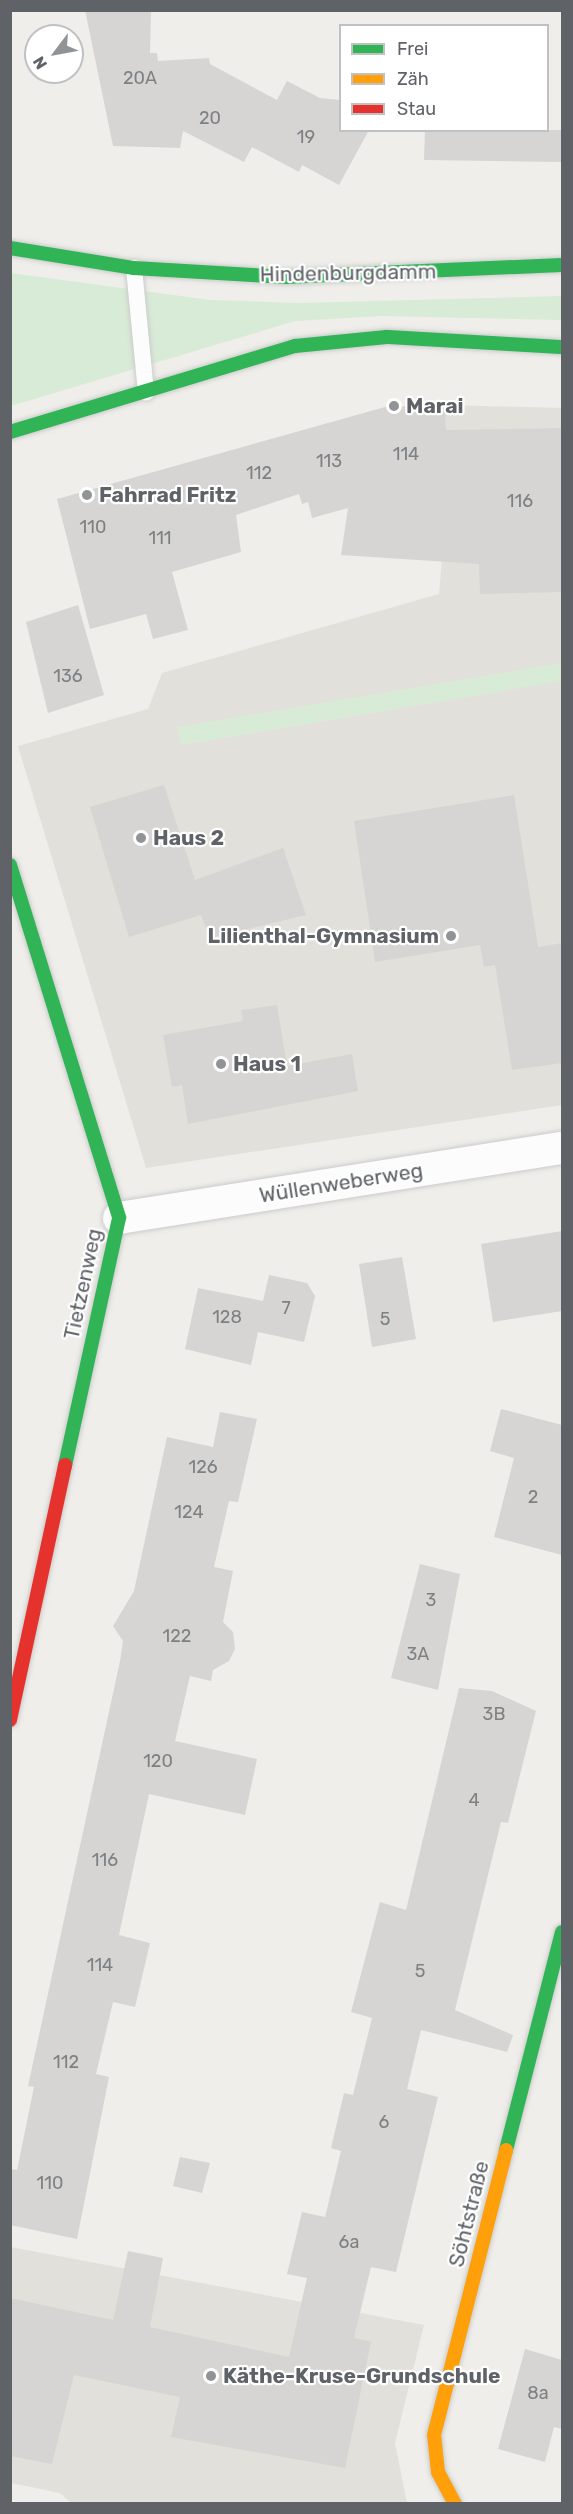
<!DOCTYPE html>
<html>
<head>
<meta charset="utf-8">
<style>
	body { margin:0 }
	#map { position:relative; width:573px; height:2514px; overflow:hidden; background:#efeeea; font-family:Rubik,sans-serif }
	div>[style] { position:absolute }
	.education>* { inset:0; background:#e2e0da }
	.green>* { inset:0; background:#d8ebd6 }
	.building>* { inset:0; background:#d6d5d3 }
	.roads { filter:drop-shadow(0 0 2px #cbcccc) drop-shadow(0 0 2px #cbcccc) }
	.lane>* { height:16px; margin:-8px; padding:0 8px; transform-origin:8px; border-radius:8px; background:#fdfcfc }
	.street>* { height:32px; margin:-16px; padding:0 16px; transform-origin:16px; border-radius:16px; background:#fdfcfc }
	.fast>* { height:14px; margin:-7px; padding:0 7px; transform-origin:7px; border-radius:7px; background:#30b455 }
	.slow>* { height:14px; margin:-7px; padding:0 7px; transform-origin:7px; border-radius:7px; background:#ff9f0a }
	.jam>* { height:14px; margin:-7px; padding:0 7px; transform-origin:7px; border-radius:7px; background:#e5322d }
	.dots>* { width:16px; height:16px; translate:-50% -50%; box-sizing:border-box; border:3px solid #fff; border-radius:50% }
	span { translate:-50% -50%; white-space:nowrap; text-align:center; line-height:1.15; -webkit-text-stroke:4.5px #fff; paint-order:stroke }
	.number-label { font-size:18px; color:#7e8184 }
	.number-label span { -webkit-text-stroke-width:0 }
	.street-label { font-size:21px; color:#5f6368 }
	.poi-label { font-size:21px; color:#5f6368; font-weight:700 }
	.left { translate:0 -50%; text-align:left }
	.right { translate:-100% -50%; text-align:right }
	.frame { position:absolute; inset:0; border:12px solid #5f6368; pointer-events:none }
	.legend { position:absolute; left:339px; top:24px; width:210px; height:108px; box-sizing:border-box; background:#fff; border:2px solid #bfc1c3; margin:0; padding:8px 10px; list-style:none; font-size:18px; color:#5f6368 }
	.legend li { display:flex; align-items:center; gap:12px; height:30px }
	.legend b { width:30px; border:2px solid #bfc1c3 }
	.north { position:absolute; left:24px; top:24px; width:60px; height:60px; box-sizing:border-box; background:#fff; border:2px solid #bfc1c3; border-radius:50%; rotate:238deg; font-size:16px; font-weight:700; line-height:24px; text-align:center; color:#5f6368 }
	.north::after { content:''; display:block; margin:auto; width:21px; height:27px; background:#919496; clip-path:polygon(50% 0,100% 100%,50% 72%,0 100%) }
</style>
</head>
<body>
<div id="map">
	<div class="education">
		<div style="clip-path:polygon(445px 405px,562px 408px,562px 1105px,146px 1168px,18px 746px,148px 709px,162px 673px,439px 594px,447px 500px)"></div>
		<div style="clip-path:polygon(11px 2247px,424px 2325px,395px 2443px,407px 2503px,71px 2503px,60px 2493px,11px 2483px)"></div>
	</div>
	<div class="green">
		<div style="clip-path:polygon(11px 273px,210px 300px,299px 303px,562px 296px,562px 320px,381px 316px,295px 321px,11px 406px)"></div>
		<div style="clip-path:polygon(562px 663px,562px 681px,181px 745px,177px 727px)"></div>
	</div>
	<div class="building">
		<div style="clip-path:polygon(85px 10px,151px 10px,150px 53px,157px 53px,158px 61px,209px 58px,210px 64px,277px 100px,287px 81px,320px 98px,340px 100px,340px 130px,369px 130px,339px 185px,302px 165px,299px 172px,252px 147px,244px 162px,183px 131px,180px 148px,113px 146px)"></div>
		<div style="clip-path:polygon(425px 130px,562px 130px,562px 162px,424px 160px)"></div>
		<div style="clip-path:polygon(445px 405px,446px 430px,562px 428px,562px 592px,480px 594px,479px 564px,341px 555px,348px 508px,312px 518px,308px 502px,302px 504px,299px 494px,236px 515px,241px 552px,172px 572px,188px 630px,153px 639px,146px 614px,90px 629px,57px 499px,385px 407px)"></div>
		<div style="clip-path:polygon(78px 605px,104px 695px,48px 713px,26px 622px)"></div>
		<div style="clip-path:polygon(164px 785px,195px 880px,283px 848px,306px 915px,210px 938px,201px 915px,129px 937px,90px 807px)"></div>
		<div style="clip-path:polygon(514px 795px,538px 947px,562px 943px,562px 1063px,512px 1070px,495px 965px,484px 967px,480px 945px,375px 962px,354px 821px)"></div>
		<div style="clip-path:polygon(277px 1005px,287px 1066px,352px 1054px,358px 1091px,188px 1124px,182px 1085px,172px 1087px,163px 1035px,243px 1021px,241px 1010px)"></div>
		<div style="clip-path:polygon(562px 1231px,562px 1311px,493px 1322px,481px 1244px)"></div>
		<div style="clip-path:polygon(402px 1257px,416px 1339px,372px 1347px,359px 1264px)"></div>
		<div style="clip-path:polygon(269px 1275px,307px 1283px,315px 1296px,304px 1342px,258px 1332px,251px 1365px,185px 1349px,198px 1288px,263px 1301px)"></div>
		<div style="clip-path:polygon(501px 1409px,562px 1425px,562px 1555px,494px 1537px,514px 1458px,490px 1451px)"></div>
		<div style="clip-path:polygon(220px 1412px,257px 1419px,238px 1502px,229px 1501px,214px 1567px,233px 1571px,223px 1622px,233px 1632px,235px 1649px,229px 1661px,213px 1670px,211px 1681px,190px 1676px,175px 1741px,257px 1759px,245px 1815px,149px 1794px,119px 1935px,150px 1943px,135px 2007px,113px 2002px,96px 2074px,109px 2077px,77px 2239px,10px 2225px,10px 2169px,17px 2170px,34px 2087px,28px 2086px,120px 1661px,123px 1641px,113px 1626px,134px 1591px,167px 1437px,213px 1447px)"></div>
		<div style="clip-path:polygon(420px 1564px,460px 1574px,438px 1690px,391px 1678px)"></div>
		<div style="clip-path:polygon(459px 1688px,492px 1691px,536px 1711px,508px 1823px,501px 1822px,455px 2010px,513px 2035px,507px 2052px,421px 2030px,407px 2089px,438px 2097px,396px 2272px,371px 2267px,354px 2338px,371px 2342px,345px 2468px,171px 2437px,180px 2397px,74px 2375px,52px 2464px,10px 2456px,10px 2298px,113px 2320px,128px 2251px,163px 2258px,150px 2327px,289px 2357px,307px 2278px,287px 2274px,302px 2212px,325px 2217px,341px 2151px,331px 2148px,344px 2093px,353px 2095px,372px 2018px,351px 2012px,380px 1902px,406px 1910px)"></div>
		<div style="clip-path:polygon(180px 2157px,210px 2163px,202px 2193px,173px 2186px)"></div>
		<div style="clip-path:polygon(525px 2349px,562px 2360px,562px 2429px,554px 2427px,545px 2462px,498px 2449px)"></div>
	</div>
	<div class="roads">
		<div class="lane">
			<div style="left:134px;top:268px;width:125px;rotate:84.5deg"></div>
		</div>
		<div class="street">
			<div style="left:119px;top:1218px;width:448px;rotate:-9deg"></div>
		</div>
		<div class="fast">
			<div style="left:10px;top:248px;width:126px;rotate:9.2deg"></div>
			<div style="left:134px;top:268px;width:152px;rotate:3.4deg"></div>
			<div style="left:286px;top:277px;width:276px;rotate:-2.5deg"></div>
			<div style="left:10px;top:432px;width:298px;rotate:-16.8deg"></div>
			<div style="left:295px;top:346px;width:92px;rotate:-5.6deg"></div>
			<div style="left:387px;top:337px;width:175px;rotate:3.3deg"></div>
			<div style="left:10px;top:865px;width:369px;rotate:72.8deg"></div>
			<div style="left:119px;top:1218px;width:253px;rotate:102.3deg"></div>
			<div style="left:506px;top:2150px;width:225px;rotate:-75.6deg"></div>
		</div>
		<div class="slow">
			<div style="left:455px;top:2504px;width:36px;rotate:-118deg"></div>
			<div style="left:438px;top:2472px;width:37px;rotate:-96deg"></div>
			<div style="left:434px;top:2435px;width:294px;rotate:-75.8deg"></div>
		</div>
		<div class="jam">
			<div style="left:10px;top:1720px;width:261px;rotate:-77.8deg"></div>
		</div>
	</div>
	<div class="dots">
		<div style="left:394px;top:406px;background:#919496"></div>
		<div style="left:87px;top:495px;background:#919496"></div>
		<div style="left:141px;top:838px;background:#919496"></div>
		<div style="left:451px;top:936px;background:#919496"></div>
		<div style="left:221px;top:1064px;background:#919496"></div>
		<div style="left:211px;top:2376px;background:#919496"></div>
	</div>
	<div class="number-label">
		<span style="left:140px;top:78px">20A</span>
		<span style="left:210px;top:118px">20</span>
		<span style="left:306px;top:137px">19</span>
		<span style="left:406px;top:454px">114</span>
		<span style="left:329px;top:461px">113</span>
		<span style="left:259px;top:473px">112</span>
		<span style="left:520px;top:501px">116</span>
		<span style="left:93px;top:527px">110</span>
		<span style="left:160px;top:538px">111</span>
		<span style="left:68px;top:676px">136</span>
		<span style="left:286px;top:1308px">7</span>
		<span style="left:227px;top:1317px">128</span>
		<span style="left:385px;top:1319px">5</span>
		<span style="left:203px;top:1467px">126</span>
		<span style="left:533px;top:1497px">2</span>
		<span style="left:189px;top:1512px">124</span>
		<span style="left:431px;top:1600px">3</span>
		<span style="left:177px;top:1636px">122</span>
		<span style="left:418px;top:1654px">3A</span>
		<span style="left:494px;top:1714px">3B</span>
		<span style="left:158px;top:1761px">120</span>
		<span style="left:474px;top:1800px">4</span>
		<span style="left:105px;top:1860px">116</span>
		<span style="left:100px;top:1965px">114</span>
		<span style="left:420px;top:1971px">5</span>
		<span style="left:66px;top:2062px">112</span>
		<span style="left:384px;top:2122px">6</span>
		<span style="left:50px;top:2183px">110</span>
		<span style="left:349px;top:2242px">6a</span>
		<span style="left:538px;top:2393px">8a</span>
	</div>
	<div class="street-label">
		<span style="left:348px;top:273px;rotate:-1deg">Hindenburgdamm</span>
		<span style="left:341px;top:1183px;rotate:-9deg">Wüllenweberweg</span>
		<span style="left:83px;top:1284px;rotate:-78deg">Tietzenweg</span>
		<span style="left:469px;top:2214px;rotate:-76deg">Söhtstraße</span>
	</div>
	<div class="poi-label">
		<span class="left" style="left:406px;top:406px">Marai</span>
		<span class="left" style="left:99px;top:495px">Fahrrad Fritz</span>
		<span class="left" style="left:153px;top:838px">Haus 2</span>
		<span class="right" style="left:439px;top:936px">Lilienthal-Gymnasium</span>
		<span class="left" style="left:233px;top:1064px">Haus 1</span>
		<span class="left" style="left:223px;top:2376px">Käthe-Kruse-Grundschule</span>
	</div>
	<div class="frame"></div>
	<ul class="legend">
	<li><b style="height:8px;background:#30b455"></b>Frei</li>
	<li><b style="height:8px;background:#ff9f0a"></b>Zäh</li>
	<li><b style="height:8px;background:#e5322d"></b>Stau</li>
	</ul>
	<div class="north">N</div>
</div>
</body>
</html>
